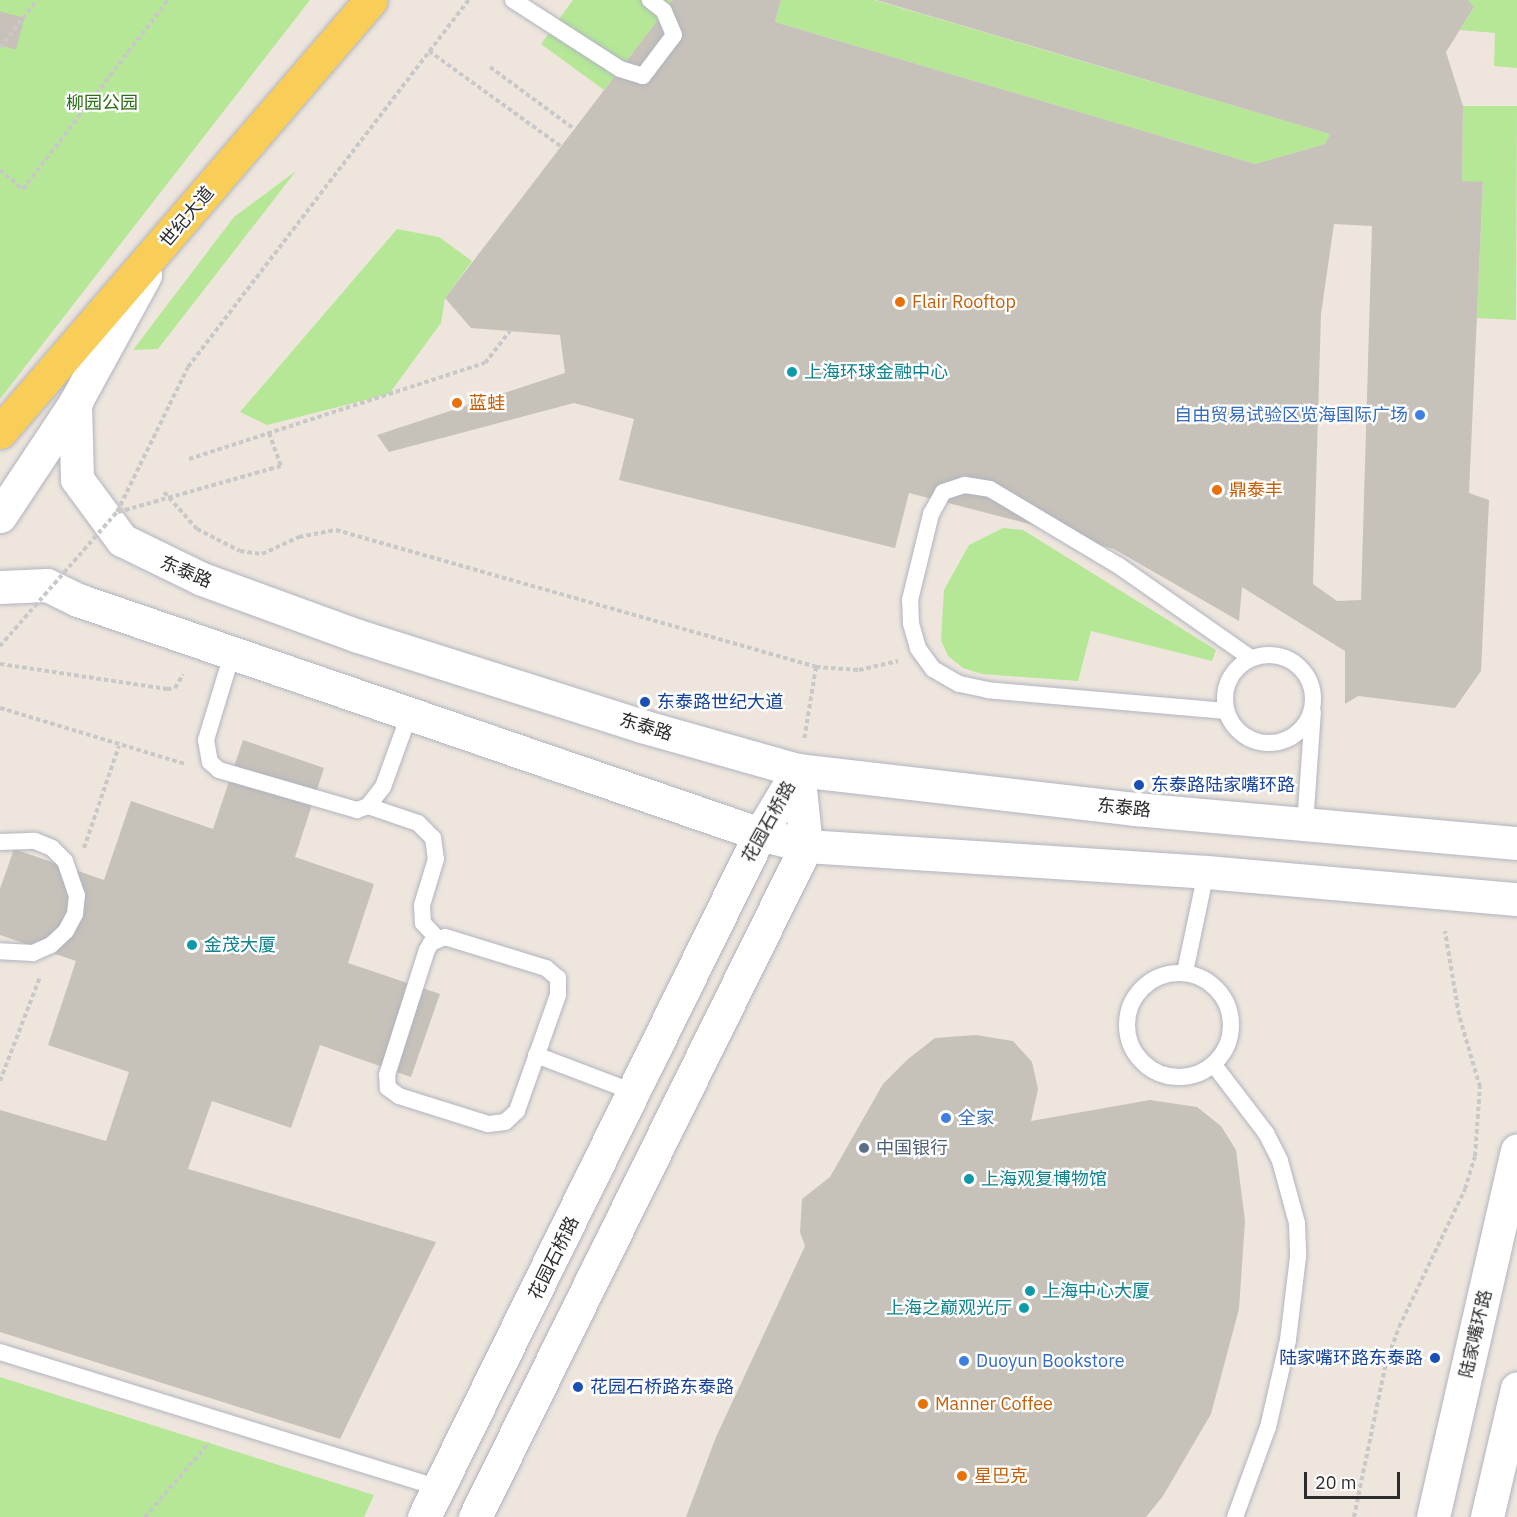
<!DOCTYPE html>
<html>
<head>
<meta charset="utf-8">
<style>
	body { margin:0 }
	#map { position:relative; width:1517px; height:1517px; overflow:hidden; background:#eee6dd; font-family:"IBM Plex Sans","Noto Sans SC",sans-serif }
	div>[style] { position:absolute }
	.green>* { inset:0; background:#b5e797 }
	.building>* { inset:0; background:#c6c1b9 }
	.primary-tunnel>* { height:33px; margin-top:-16.5px; transform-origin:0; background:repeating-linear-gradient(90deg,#c7c1ba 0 33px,transparent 0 49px) }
	.path>* { height:4px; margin-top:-2px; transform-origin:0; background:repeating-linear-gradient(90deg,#c8c8c8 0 4.5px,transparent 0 7.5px) }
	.roads { filter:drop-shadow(0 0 2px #b1b4c0) drop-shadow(0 0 2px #b1b4c0) }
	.service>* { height:16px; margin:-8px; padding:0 8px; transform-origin:8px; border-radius:8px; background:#fff }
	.service>.ring { margin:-8px; padding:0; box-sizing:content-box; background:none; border:16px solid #fff; border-radius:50% }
	.tertiary>* { height:33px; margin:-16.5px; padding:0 16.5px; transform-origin:16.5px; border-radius:16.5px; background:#fff }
	.secondary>* { height:33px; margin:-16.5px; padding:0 16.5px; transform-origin:16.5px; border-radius:16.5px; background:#fff }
	.primary>* { height:33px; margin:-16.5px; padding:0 16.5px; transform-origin:16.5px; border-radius:16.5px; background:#f8ce58 }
	.path-bridge>* { height:4px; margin-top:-2px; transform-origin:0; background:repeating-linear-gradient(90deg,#c8c8c8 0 4.5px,transparent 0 7.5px) }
	.dots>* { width:16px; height:16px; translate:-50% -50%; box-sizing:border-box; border:3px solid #fff; border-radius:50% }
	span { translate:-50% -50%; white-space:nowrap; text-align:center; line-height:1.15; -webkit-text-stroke:4.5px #fff; paint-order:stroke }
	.park-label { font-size:18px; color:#2b6e16 }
	.street-label { font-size:18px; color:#2c2c2c }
	.food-label { font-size:18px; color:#c56008 }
	.left { translate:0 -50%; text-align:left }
	.culture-label { font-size:18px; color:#0d838f }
	.right { translate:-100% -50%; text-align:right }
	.shop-label { font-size:18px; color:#366cbe }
	.transit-label { font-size:18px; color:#164399 }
	.service-label { font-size:18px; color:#4e5e75 }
	.scale { position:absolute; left:1304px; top:1472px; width:96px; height:27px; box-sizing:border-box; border:3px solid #2c2c2c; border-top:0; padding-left:8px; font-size:18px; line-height:21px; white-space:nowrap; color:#2c2c2c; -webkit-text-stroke:4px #fff; paint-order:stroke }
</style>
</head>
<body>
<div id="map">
	<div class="green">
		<div style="clip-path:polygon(0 0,310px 0,0 399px)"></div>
		<div style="clip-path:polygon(573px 0,673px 0,604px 90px,541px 44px)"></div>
		<div style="clip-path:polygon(781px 0,874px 0,1330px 134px,1325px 144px,1255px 164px,775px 22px)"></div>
		<div style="clip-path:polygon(1468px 0,1517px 0,1517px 68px,1494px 66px,1495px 33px,1460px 30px,1474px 7px)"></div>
		<div style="clip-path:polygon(1463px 106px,1517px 106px,1516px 320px,1477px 318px,1483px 183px,1462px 181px)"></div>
		<div style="clip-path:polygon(296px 171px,158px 349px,133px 350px,234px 217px)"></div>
		<div style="clip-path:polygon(397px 229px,439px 237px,472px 261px,445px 298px,441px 323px,389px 394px,267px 425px,240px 412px)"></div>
		<div style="clip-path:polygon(1003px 528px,1023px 530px,1216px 650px,1212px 661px,1091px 631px,1078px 681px,982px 674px,963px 668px,948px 656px,941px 640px,944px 590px,969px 545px)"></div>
		<div style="clip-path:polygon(0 1377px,374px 1495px,364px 1517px,0 1517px)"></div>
	</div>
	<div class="building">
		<div style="clip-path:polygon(evenodd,673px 0,781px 0,775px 22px,1255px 164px,1325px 144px,1330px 134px,876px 0,1468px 0,1474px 7px,1446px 52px,1463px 106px,1462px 181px,1483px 182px,1469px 493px,1489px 500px,1481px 671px,1455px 708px,1358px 696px,1345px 704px,1345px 651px,1242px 587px,1239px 621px,1114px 549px,1034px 525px,909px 493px,895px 548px,619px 480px,634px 419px,574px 403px,389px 452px,377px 435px,565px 373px,560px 335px,471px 328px,445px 298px,673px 0,1334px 224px,1372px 226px,1361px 600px,1337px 601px,1313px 584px,1321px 314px,1334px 224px)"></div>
		<div style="clip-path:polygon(243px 740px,324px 768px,295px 857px,374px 884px,348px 963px,440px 994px,411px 1077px,320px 1045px,291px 1128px,212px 1101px,188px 1169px,436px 1242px,340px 1439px,0 1332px,0 1110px,106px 1141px,129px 1072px,48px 1045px,76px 961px,0 935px,0 889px,14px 849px,104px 880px,131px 801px,213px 829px)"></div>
		<div style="clip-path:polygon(976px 1035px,1013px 1041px,1032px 1062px,1038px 1089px,1031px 1121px,1150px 1100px,1197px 1107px,1221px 1126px,1236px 1150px,1245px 1221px,1239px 1309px,1211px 1414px,1163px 1496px,1146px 1517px,686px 1517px,716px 1437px,805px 1246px,800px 1232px,802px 1199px,830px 1177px,883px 1084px,908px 1059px,935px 1038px)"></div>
	</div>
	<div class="primary-tunnel">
		<div style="left:0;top:45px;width:47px;rotate:-75.1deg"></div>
	</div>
	<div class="path">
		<div style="left:0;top:48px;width:61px;rotate:-52.4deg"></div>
		<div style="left:429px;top:51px;width:162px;rotate:35.9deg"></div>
		<div style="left:490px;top:67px;width:104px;rotate:36.4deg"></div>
		<div style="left:0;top:170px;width:30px;rotate:40deg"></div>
		<div style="left:23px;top:189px;width:238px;rotate:-52.5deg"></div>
		<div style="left:269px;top:433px;width:35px;rotate:70deg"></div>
		<div style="left:189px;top:459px;width:311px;rotate:-18deg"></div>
		<div style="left:485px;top:363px;width:41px;rotate:-52deg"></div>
		<div style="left:164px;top:492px;width:50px;rotate:48.3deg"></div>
		<div style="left:197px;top:529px;width:48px;rotate:27.1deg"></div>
		<div style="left:240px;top:551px;width:22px;rotate:8deg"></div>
		<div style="left:262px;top:554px;width:41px;rotate:-24.7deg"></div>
		<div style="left:299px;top:537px;width:38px;rotate:-11deg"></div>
		<div style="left:336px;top:530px;width:499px;rotate:15.9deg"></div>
		<div style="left:816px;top:667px;width:74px;rotate:99.3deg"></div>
		<div style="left:0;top:664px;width:169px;rotate:8.5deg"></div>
		<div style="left:167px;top:689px;width:8px;rotate:-7deg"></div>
		<div style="left:175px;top:688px;width:16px;rotate:-60deg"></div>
		<div style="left:816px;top:667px;width:43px;rotate:4deg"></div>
		<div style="left:859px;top:670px;width:40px;rotate:-13deg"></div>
		<div style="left:0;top:708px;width:194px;rotate:16.8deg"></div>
		<div style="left:84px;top:848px;width:108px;rotate:-71.1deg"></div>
		<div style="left:0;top:1081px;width:111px;rotate:-69deg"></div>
		<div style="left:145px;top:1517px;width:98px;rotate:-49.1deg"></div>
		<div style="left:1354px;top:1517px;width:157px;rotate:-78.3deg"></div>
		<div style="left:1386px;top:1363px;width:38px;rotate:-70deg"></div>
		<div style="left:1399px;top:1327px;width:153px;rotate:-64.4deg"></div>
		<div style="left:1465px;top:1189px;width:34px;rotate:-73deg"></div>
		<div style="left:1475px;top:1156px;width:69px;rotate:-85.9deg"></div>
		<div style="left:1480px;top:1087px;width:75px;rotate:-106.3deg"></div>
		<div style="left:1459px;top:1015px;width:85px;rotate:-99.5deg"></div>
	</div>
	<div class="roads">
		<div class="service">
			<div style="left:513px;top:0;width:127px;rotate:32.8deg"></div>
			<div style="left:620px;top:69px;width:24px;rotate:17deg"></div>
			<div style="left:643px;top:76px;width:51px;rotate:-52.9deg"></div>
			<div style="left:674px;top:35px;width:26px;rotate:-113deg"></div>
			<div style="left:664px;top:11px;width:18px;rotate:-142deg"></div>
			<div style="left:233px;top:651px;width:93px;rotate:106.9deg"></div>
			<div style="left:206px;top:740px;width:22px;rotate:80deg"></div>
			<div style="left:210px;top:762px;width:12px;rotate:42deg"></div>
			<div style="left:219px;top:770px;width:144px;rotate:16.2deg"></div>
			<div style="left:357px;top:810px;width:12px;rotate:-20deg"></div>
			<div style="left:368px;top:806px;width:24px;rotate:-52deg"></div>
			<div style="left:383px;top:787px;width:79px;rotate:-70deg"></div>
			<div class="ring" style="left:1225px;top:655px;width:72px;height:72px"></div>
			<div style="left:1226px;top:711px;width:239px;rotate:-175deg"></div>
			<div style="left:988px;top:690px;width:30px;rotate:-168deg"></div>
			<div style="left:959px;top:684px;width:30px;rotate:-150deg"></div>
			<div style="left:933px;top:669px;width:26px;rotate:-126deg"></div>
			<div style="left:918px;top:648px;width:25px;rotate:-106deg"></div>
			<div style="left:911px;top:624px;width:24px;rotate:-92deg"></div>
			<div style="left:910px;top:600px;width:89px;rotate:-76.3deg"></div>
			<div style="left:931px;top:514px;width:25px;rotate:-61deg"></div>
			<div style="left:943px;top:492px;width:23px;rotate:-18deg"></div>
			<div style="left:965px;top:485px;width:25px;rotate:9deg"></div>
			<div style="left:990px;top:489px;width:150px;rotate:30.8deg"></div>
			<div style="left:1119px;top:566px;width:161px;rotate:34.9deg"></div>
			<div style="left:368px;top:806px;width:53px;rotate:18.8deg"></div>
			<div style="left:418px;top:823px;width:21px;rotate:45deg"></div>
			<div style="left:433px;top:838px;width:21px;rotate:82deg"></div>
			<div style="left:436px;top:859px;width:48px;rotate:106.9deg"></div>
			<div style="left:422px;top:905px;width:18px;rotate:87deg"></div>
			<div style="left:423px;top:923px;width:22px;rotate:47deg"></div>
			<div style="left:1305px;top:825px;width:113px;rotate:-86deg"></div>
			<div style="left:0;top:842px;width:35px;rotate:-2deg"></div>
			<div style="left:35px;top:841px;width:18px;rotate:22deg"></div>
			<div style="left:52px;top:848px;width:18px;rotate:45deg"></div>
			<div style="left:65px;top:861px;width:36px;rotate:71deg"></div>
			<div style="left:77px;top:895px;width:19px;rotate:96deg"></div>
			<div style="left:75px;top:914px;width:19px;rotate:118deg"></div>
			<div style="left:66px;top:931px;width:21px;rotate:137deg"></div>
			<div style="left:51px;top:945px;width:20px;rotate:156deg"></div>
			<div style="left:33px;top:953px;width:33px;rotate:-177deg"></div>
			<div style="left:445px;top:937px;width:106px;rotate:17.1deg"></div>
			<div style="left:546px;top:968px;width:16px;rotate:40deg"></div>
			<div style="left:558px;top:978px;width:17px;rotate:90deg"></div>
			<div style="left:558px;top:995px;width:123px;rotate:109.5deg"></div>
			<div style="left:517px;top:1111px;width:16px;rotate:137deg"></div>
			<div style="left:505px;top:1122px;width:17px;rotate:173deg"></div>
			<div style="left:488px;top:1124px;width:93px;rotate:-162.5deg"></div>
			<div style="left:399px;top:1096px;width:14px;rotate:-144deg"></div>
			<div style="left:388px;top:1088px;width:13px;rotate:-94deg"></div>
			<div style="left:387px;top:1075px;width:131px;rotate:-72.3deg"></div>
			<div style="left:427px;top:950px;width:8px;rotate:-60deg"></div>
			<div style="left:431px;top:943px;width:15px;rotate:-23deg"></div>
			<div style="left:1185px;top:972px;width:102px;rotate:-78.1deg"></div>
			<div class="ring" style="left:1127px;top:973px;width:88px;height:88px"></div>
			<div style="left:536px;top:1055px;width:107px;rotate:20.8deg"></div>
			<div style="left:1214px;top:1065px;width:86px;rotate:52.6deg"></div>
			<div style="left:1266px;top:1133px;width:31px;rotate:63deg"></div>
			<div style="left:1280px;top:1161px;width:64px;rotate:74.7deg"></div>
			<div style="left:1297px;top:1223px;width:34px;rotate:88deg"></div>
			<div style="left:1298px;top:1257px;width:84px;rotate:96.9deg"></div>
			<div style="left:1288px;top:1340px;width:89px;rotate:102.9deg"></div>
			<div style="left:1268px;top:1427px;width:96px;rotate:110.1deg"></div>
			<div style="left:0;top:1352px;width:460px;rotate:17.2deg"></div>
		</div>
		<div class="tertiary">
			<div style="left:145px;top:275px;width:146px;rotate:118.7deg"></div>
			<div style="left:75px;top:403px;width:76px;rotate:88.5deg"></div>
			<div style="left:77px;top:479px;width:76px;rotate:53.6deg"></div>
			<div style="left:122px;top:540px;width:89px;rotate:26deg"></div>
			<div style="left:202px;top:579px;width:166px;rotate:20.1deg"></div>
			<div style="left:358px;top:636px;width:298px;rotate:17.6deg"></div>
			<div style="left:642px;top:726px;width:162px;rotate:15.8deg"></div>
			<div style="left:798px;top:770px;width:339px;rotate:6.6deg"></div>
			<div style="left:1135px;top:809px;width:384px;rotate:5.1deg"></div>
			<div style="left:0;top:516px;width:139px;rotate:-56.4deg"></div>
			<div style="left:0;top:587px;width:47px;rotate:-2.4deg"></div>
			<div style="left:47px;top:585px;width:34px;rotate:26deg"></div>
			<div style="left:78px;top:600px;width:721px;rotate:18.94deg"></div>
			<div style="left:760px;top:834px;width:48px;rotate:14.6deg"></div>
			<div style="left:806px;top:846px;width:401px;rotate:3.7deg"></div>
			<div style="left:1206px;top:872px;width:312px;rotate:5deg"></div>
			<div style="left:424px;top:1517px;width:761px;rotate:-63.81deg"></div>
			<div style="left:760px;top:834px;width:74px;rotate:-59.3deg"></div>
			<div style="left:475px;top:1517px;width:748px;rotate:-63.74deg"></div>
			<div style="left:806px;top:846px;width:76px;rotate:-96deg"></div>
		</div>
		<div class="secondary">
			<div style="left:1433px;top:1517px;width:376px;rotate:-77.1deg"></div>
			<div style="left:1487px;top:1517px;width:132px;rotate:-76.9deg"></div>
		</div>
		<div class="primary">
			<div style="left:0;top:432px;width:569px;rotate:-49.34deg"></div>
		</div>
	</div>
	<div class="path-bridge">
		<div style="left:118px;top:512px;width:169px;rotate:-15.8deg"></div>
		<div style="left:0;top:646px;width:178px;rotate:-48.9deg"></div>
		<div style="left:117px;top:512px;width:161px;rotate:-63.9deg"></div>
		<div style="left:188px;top:367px;width:462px;rotate:-52.6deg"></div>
	</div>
	<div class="dots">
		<div style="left:900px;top:302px;background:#e8710a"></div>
		<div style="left:792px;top:372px;background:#0f9aa8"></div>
		<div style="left:457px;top:403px;background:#e8710a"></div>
		<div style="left:1420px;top:415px;background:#3f7fe0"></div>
		<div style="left:1217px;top:490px;background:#e8710a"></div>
		<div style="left:645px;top:702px;background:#1a4fb4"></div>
		<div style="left:1139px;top:785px;background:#1a4fb4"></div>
		<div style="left:192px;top:945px;background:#0f9aa8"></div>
		<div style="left:946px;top:1118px;background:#3f7fe0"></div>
		<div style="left:864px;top:1148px;background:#5c6f8a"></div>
		<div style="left:969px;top:1179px;background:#0f9aa8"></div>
		<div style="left:1030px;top:1291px;background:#0f9aa8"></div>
		<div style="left:1024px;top:1308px;background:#0f9aa8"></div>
		<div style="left:1435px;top:1358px;background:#1a4fb4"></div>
		<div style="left:964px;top:1361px;background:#3f7fe0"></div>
		<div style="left:578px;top:1387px;background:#1a4fb4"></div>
		<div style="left:923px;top:1404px;background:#e8710a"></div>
		<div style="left:962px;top:1476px;background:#e8710a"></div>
	</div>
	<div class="park-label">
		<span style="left:102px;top:103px">柳园公园</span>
	</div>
	<div class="street-label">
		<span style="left:187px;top:217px;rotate:-50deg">世纪大道</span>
		<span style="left:186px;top:572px;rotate:23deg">东泰路</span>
		<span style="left:646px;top:727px;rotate:17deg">东泰路</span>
		<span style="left:1124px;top:808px;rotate:6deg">东泰路</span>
		<span style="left:769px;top:822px;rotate:-61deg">花园石桥路</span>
		<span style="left:554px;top:1258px;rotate:-64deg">花园石桥路</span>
		<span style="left:1476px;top:1334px;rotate:-77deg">陆家嘴环路</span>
	</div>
	<div class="food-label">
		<span class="left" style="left:912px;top:302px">Flair Rooftop</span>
		<span class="left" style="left:469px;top:403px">蓝蛙</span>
		<span class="left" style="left:1229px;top:490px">鼎泰丰</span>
		<span class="left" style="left:935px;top:1404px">Manner Coffee</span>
		<span class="left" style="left:974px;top:1476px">星巴克</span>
	</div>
	<div class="culture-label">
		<span class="left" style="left:804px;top:372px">上海环球金融中心</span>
		<span class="left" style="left:204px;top:945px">金茂大厦</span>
		<span class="left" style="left:981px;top:1179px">上海观复博物馆</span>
		<span class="left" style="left:1042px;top:1291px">上海中心大厦</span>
		<span class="right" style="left:1012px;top:1308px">上海之巅观光厅</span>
	</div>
	<div class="shop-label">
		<span class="right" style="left:1408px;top:415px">自由贸易试验区览海国际广场</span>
		<span class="left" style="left:958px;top:1118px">全家</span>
		<span class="left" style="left:976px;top:1361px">Duoyun Bookstore</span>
	</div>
	<div class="transit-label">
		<span class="left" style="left:657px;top:702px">东泰路世纪大道</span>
		<span class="left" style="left:1151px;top:785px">东泰路陆家嘴环路</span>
		<span class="right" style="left:1423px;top:1358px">陆家嘴环路东泰路</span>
		<span class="left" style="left:590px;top:1387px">花园石桥路东泰路</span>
	</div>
	<div class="service-label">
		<span class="left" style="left:876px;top:1148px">中国银行</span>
	</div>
	<div class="scale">20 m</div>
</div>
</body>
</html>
